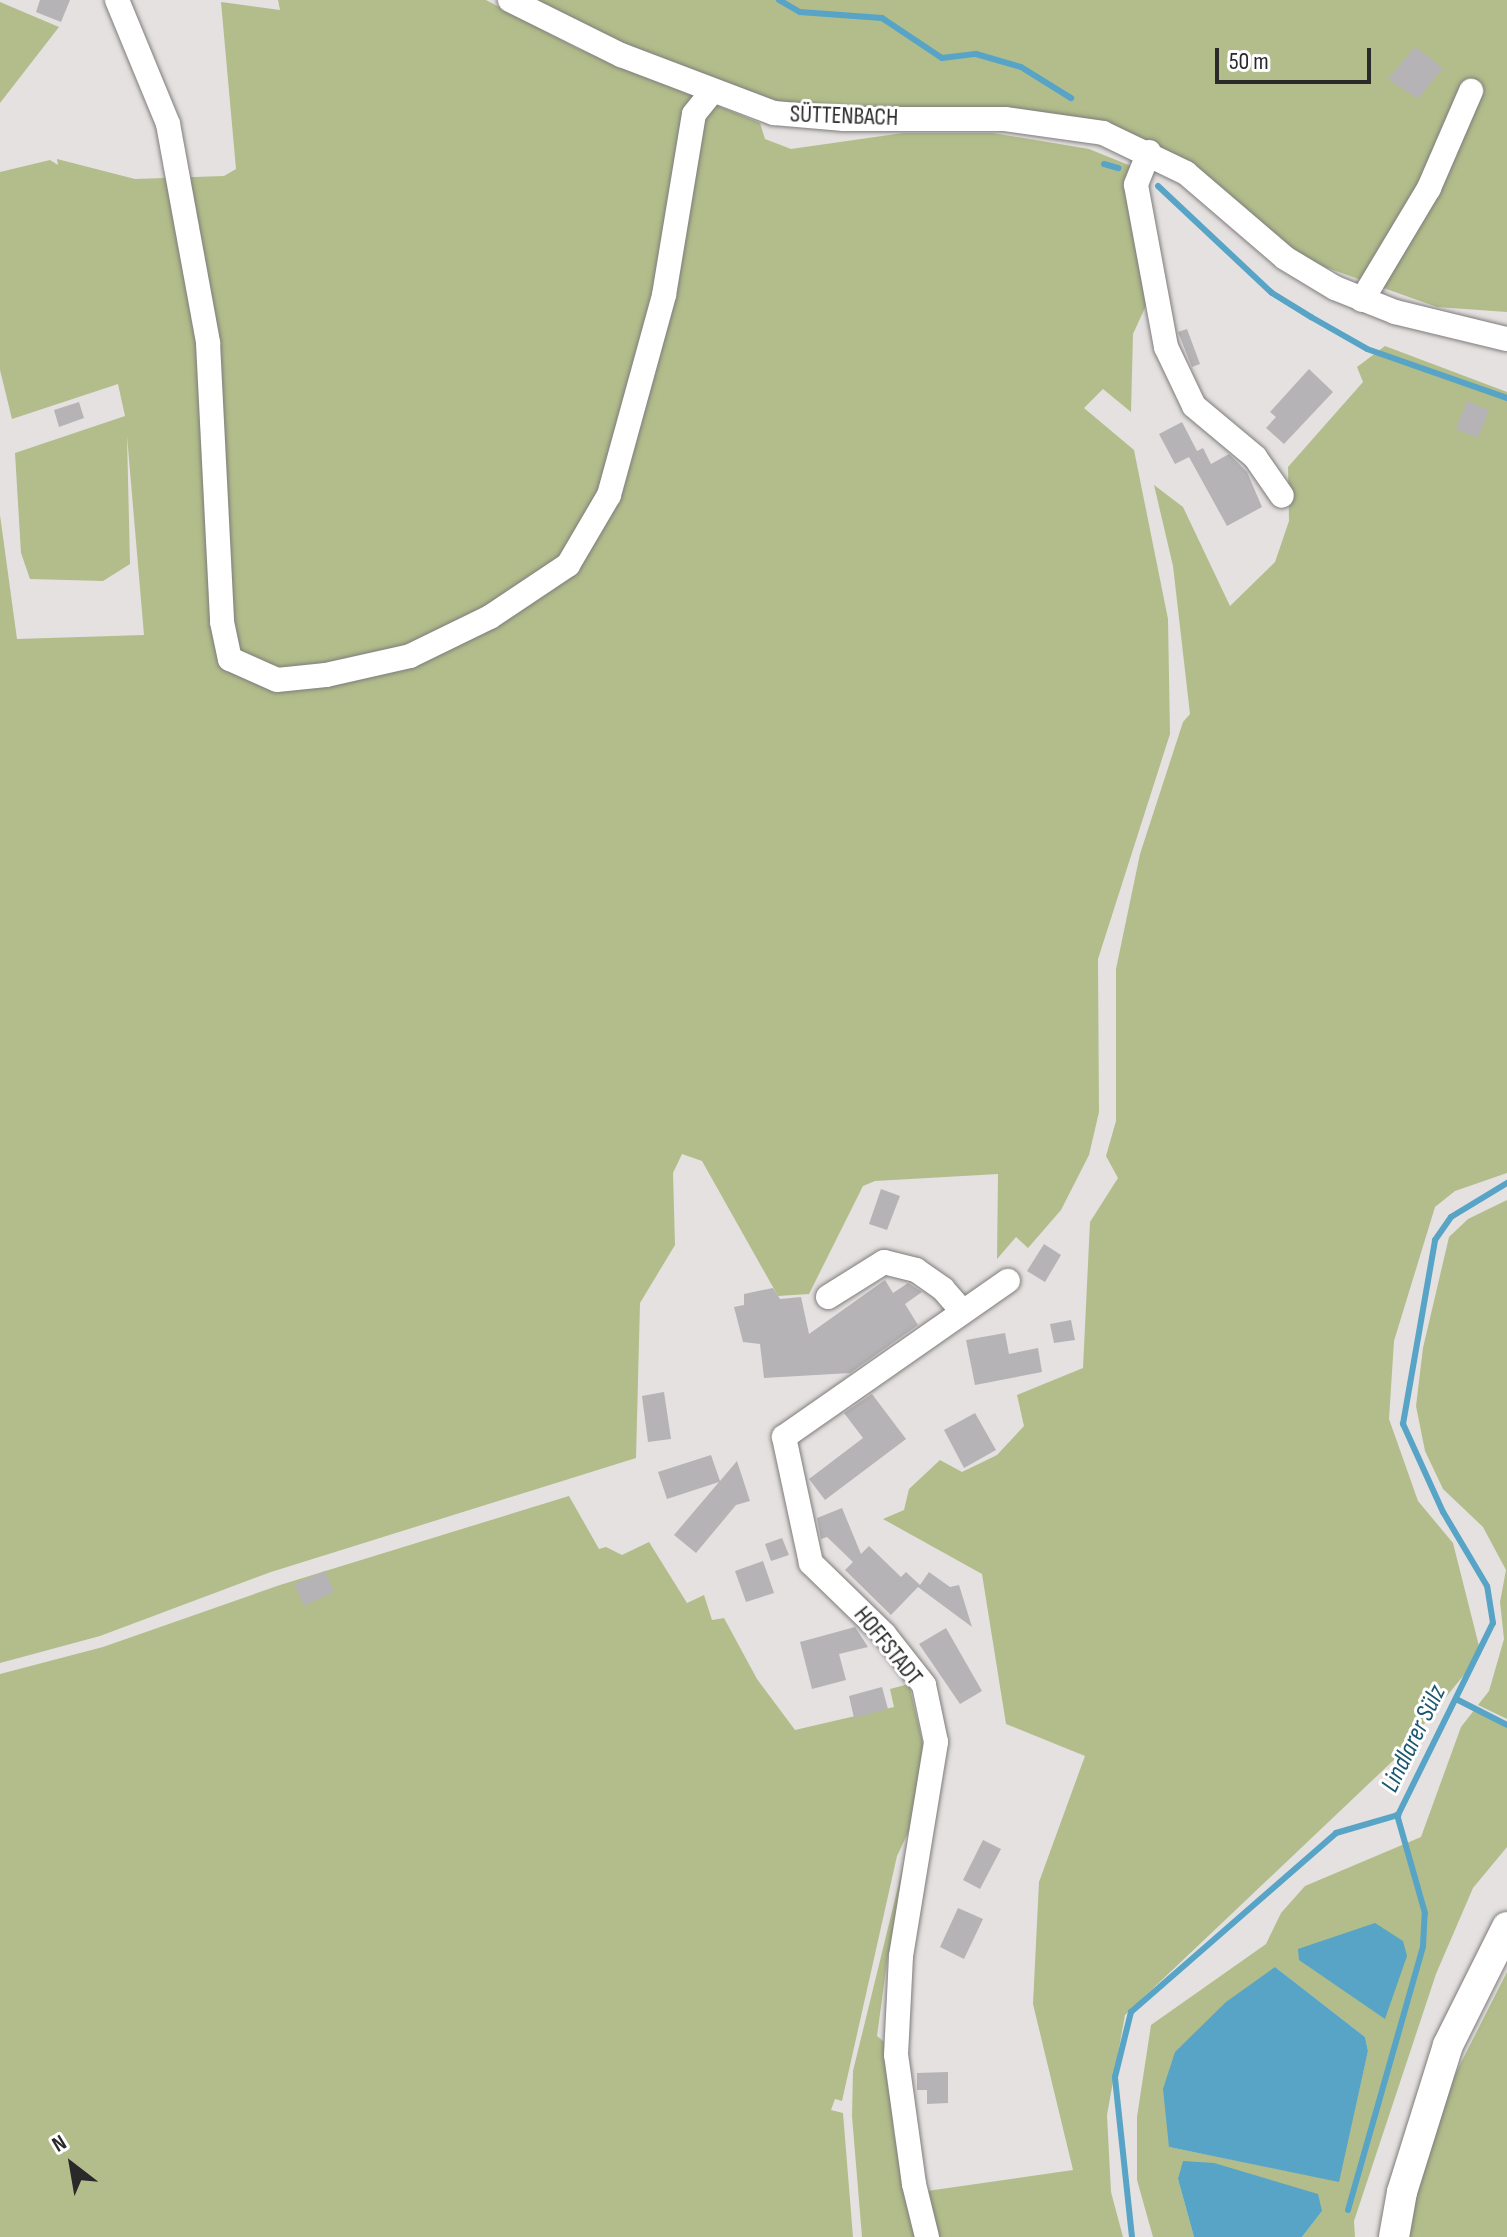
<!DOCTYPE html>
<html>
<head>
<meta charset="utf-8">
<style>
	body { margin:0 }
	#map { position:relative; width:1507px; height:2237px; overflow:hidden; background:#e5e1e0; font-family:"Sofia Sans Condensed",sans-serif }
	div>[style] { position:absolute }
	.green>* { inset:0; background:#b2bd8b }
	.water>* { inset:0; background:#57a4c6 }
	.stream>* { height:6px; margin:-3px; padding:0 3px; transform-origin:3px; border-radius:3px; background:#57a4c6 }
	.building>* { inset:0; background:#b5b3b5 }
	.roads { filter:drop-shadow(0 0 2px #7f7c7b) drop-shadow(0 0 2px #7f7c7b) }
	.minor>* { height:24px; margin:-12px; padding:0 12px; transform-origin:12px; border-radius:12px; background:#fff }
	.major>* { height:30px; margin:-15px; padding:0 15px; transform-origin:15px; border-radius:15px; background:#fff }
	span { translate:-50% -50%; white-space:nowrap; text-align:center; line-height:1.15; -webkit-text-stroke:6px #fff; paint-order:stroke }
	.street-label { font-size:24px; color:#2a2828 }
	.water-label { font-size:26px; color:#1a5770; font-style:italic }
	.north { position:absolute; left:32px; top:2125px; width:80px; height:80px; -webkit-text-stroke:6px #fff; paint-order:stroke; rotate:329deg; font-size:22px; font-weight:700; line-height:32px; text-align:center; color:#2a2828 }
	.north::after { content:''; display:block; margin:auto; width:28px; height:36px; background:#2a2828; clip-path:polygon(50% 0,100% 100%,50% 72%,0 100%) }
	.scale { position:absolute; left:1215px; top:48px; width:156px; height:36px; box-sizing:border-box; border:4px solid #2a2828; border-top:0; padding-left:10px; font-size:24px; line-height:28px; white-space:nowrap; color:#2a2828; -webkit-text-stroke:6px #fff; paint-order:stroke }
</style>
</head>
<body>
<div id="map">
	<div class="green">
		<div style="clip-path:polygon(278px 0,486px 0,577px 48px,760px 123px,765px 139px,791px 149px,903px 133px,993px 133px,1089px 149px,1131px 166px,1149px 299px,1133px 334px,1131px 412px,1103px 389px,1084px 408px,1134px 450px,1168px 619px,1170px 734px,1098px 959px,1099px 1112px,1089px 1155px,1061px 1210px,1028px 1248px,1016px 1237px,997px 1259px,998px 1174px,875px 1181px,863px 1186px,809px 1294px,778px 1296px,702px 1161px,682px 1154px,673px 1173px,675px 1245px,640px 1303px,636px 1458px,271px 1572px,100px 1636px,0 1663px,0 515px,17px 639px,144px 635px,127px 436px,130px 564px,103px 581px,30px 579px,21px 553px,15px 453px,125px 416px,118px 384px,12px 419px,0 370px,0 172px,50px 160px,58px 165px,57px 159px,135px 179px,224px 176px,236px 169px,221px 2px,280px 10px)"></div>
		<div style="clip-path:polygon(524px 0,1507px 0,1507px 312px,1437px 307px,1305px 260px,1126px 132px,1045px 113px,866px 112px,708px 92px)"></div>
		<div style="clip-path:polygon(0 2px,59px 27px,0 103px)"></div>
		<div style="clip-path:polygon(1385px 346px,1507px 392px,1507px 1173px,1455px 1191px,1435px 1207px,1394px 1341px,1389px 1419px,1418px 1501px,1453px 1543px,1481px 1654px,1398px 1756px,1125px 2015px,1107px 2115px,1111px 2192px,1123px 2237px,862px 2237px,852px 2116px,853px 2071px,909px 1842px,896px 1945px,888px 1955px,877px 2036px,888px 2045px,894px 2133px,906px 2194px,1073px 2170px,1033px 2004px,1039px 1882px,1085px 1756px,1006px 1724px,982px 1574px,883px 1519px,904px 1510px,909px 1489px,940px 1460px,962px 1472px,997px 1455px,1024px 1426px,1017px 1395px,1083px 1368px,1090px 1222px,1118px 1178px,1106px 1156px,1116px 1121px,1116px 969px,1140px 854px,1183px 722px,1190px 714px,1173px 566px,1154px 485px,1183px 507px,1230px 606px,1275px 562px,1289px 521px,1288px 467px,1363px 382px,1357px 367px)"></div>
		<div style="clip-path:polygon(1507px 1200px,1507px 1719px,1478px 1705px,1489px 1691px,1504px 1639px,1500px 1602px,1506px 1570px,1483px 1527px,1443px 1489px,1425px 1451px,1416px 1406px,1423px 1348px,1449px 1237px,1468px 1219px)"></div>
		<div style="clip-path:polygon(569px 1496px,599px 1549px,606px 1547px,622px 1555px,649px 1542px,687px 1603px,704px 1595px,712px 1620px,724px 1618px,757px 1679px,795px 1730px,894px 1707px,890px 1689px,909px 1684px,923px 1744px,926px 1795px,897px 1856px,842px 2101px,835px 2099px,831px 2110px,843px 2113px,853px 2237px,0 2237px,0 1674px,103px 1647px,280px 1585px)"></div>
		<div style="clip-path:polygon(evenodd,1475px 1709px,1507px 1725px,1507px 1847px,1473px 1888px,1436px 1974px,1354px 2221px,1355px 2237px,1302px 2237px,1322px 2211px,1178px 2179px,1194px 2237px,1153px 2237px,1137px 2180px,1137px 2117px,1151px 2025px,1266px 1944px,1281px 1913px,1305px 1886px,1421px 1837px,1461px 1727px,1475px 1709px,1275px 1967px,1365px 2037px,1368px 2051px,1338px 2181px,1169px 2147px,1275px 1967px)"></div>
		<div style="clip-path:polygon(1507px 1972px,1507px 2237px,1406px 2237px,1438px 2108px)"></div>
	</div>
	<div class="water">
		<div style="clip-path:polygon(1375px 1923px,1403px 1941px,1407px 1956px,1385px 2019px,1299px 1960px,1298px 1949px)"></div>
		<div style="clip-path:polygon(1275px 1967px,1365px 2037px,1368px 2051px,1339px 2182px,1169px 2147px,1163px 2089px,1175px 2052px,1226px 2002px)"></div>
		<div style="clip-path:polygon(1183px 2161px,1214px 2163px,1318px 2194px,1322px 2211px,1302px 2237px,1194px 2237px,1178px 2179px)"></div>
	</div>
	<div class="stream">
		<div style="left:779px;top:0;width:24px;rotate:30deg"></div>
		<div style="left:800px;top:12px;width:82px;rotate:4.2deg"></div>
		<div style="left:882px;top:18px;width:72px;rotate:33.7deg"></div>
		<div style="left:942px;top:58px;width:34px;rotate:-7deg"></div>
		<div style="left:976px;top:54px;width:47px;rotate:16.1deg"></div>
		<div style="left:1021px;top:67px;width:59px;rotate:31.8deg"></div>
		<div style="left:1104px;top:164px;width:15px;rotate:16deg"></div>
		<div style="left:1158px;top:186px;width:156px;rotate:43.2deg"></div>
		<div style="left:1272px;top:293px;width:46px;rotate:31.6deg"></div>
		<div style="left:1311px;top:317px;width:64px;rotate:29.7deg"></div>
		<div style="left:1367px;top:349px;width:148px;rotate:19.3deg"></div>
		<div style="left:1456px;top:1699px;width:57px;rotate:27deg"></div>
		<div style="left:1348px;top:2210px;width:274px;rotate:-74.1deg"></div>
		<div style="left:1423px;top:1946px;width:33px;rotate:-87deg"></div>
		<div style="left:1425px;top:1913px;width:102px;rotate:-105.9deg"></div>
		<div style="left:1132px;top:2237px;width:161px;rotate:-96.1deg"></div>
		<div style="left:1115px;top:2077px;width:67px;rotate:-76.2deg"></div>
		<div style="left:1131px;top:2012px;width:272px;rotate:-41.1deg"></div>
		<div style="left:1336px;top:1833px;width:65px;rotate:-16.2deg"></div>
		<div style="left:1398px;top:1815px;width:214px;rotate:-63.7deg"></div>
		<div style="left:1493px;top:1623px;width:37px;rotate:-99deg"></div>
		<div style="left:1487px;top:1586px;width:86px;rotate:-120.7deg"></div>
		<div style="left:1443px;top:1512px;width:97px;rotate:-114.4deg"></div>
		<div style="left:1403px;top:1424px;width:187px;rotate:-80.1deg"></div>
		<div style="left:1435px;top:1240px;width:28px;rotate:-55deg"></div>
		<div style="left:1451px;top:1217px;width:66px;rotate:-31.3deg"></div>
	</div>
	<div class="building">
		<div style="clip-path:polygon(40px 0,70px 0,61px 22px,36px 12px)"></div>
		<div style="clip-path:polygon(1415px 47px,1443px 68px,1418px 99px,1388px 79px)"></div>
		<div style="clip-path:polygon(1187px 329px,1200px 364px,1192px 367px,1178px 332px)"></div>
		<div style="clip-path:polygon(1309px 369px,1333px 392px,1284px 444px,1266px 428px,1276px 417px,1270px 412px)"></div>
		<div style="clip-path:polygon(1467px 401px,1489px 410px,1478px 438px,1456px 429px)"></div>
		<div style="clip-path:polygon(79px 402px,84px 418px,59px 427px,54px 410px)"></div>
		<div style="clip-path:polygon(1182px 422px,1197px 451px,1203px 448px,1211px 464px,1229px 454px,1247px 472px,1262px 507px,1227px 526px,1189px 457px,1175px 464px,1159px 434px)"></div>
		<div style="clip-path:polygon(881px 1189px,900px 1196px,887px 1230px,869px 1224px)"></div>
		<div style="clip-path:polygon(1044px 1244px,1061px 1255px,1045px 1282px,1027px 1271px)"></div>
		<div style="clip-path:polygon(885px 1280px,893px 1293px,908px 1283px,922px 1292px,905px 1304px,918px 1325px,850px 1373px,764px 1378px,760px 1344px,743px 1342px,734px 1307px,744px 1305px,744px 1294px,773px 1288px,780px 1299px,801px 1297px,809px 1334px)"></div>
		<div style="clip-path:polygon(1071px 1320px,1075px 1340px,1054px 1343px,1050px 1324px)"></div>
		<div style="clip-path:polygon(1005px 1333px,1009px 1354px,1038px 1348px,1042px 1372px,975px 1385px,966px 1340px)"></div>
		<div style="clip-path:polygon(664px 1392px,671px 1439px,648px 1442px,642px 1396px)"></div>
		<div style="clip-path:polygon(872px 1394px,906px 1439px,825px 1500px,809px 1479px,863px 1438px,844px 1413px)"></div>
		<div style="clip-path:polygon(975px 1413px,996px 1450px,964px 1468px,944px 1430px)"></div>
		<div style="clip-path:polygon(711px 1455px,720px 1481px,737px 1461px,750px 1501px,736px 1505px,696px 1553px,674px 1535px,719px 1482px,667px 1499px,658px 1472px)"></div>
		<div style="clip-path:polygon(842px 1508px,861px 1554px,869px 1546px,901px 1577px,906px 1572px,920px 1585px,929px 1572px,950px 1587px,959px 1585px,972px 1627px,918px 1587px,891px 1615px,845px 1570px,853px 1562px,827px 1537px,821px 1539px,817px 1518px)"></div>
		<div style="clip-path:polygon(782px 1538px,789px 1555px,771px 1561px,765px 1544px)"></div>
		<div style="clip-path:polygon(763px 1561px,774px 1593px,746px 1602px,735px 1571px)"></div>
		<div style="clip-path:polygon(325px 1571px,334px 1592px,304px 1606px,294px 1584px)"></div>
		<div style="clip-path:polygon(855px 1627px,868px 1647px,839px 1654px,846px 1680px,812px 1689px,800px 1642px)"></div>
		<div style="clip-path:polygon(946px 1628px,982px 1691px,960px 1704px,919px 1644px)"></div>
		<div style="clip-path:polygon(882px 1687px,888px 1709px,854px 1718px,849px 1696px)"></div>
		<div style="clip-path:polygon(983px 1840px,1001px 1849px,980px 1889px,963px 1880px)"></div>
		<div style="clip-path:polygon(958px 1908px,983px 1919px,964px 1959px,940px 1947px)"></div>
		<div style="clip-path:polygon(948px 2072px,948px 2103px,927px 2104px,927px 2090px,917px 2090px,917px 2073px)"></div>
	</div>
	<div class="roads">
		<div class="minor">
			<div style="left:117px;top:0;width:134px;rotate:67.6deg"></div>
			<div style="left:168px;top:124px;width:223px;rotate:79.6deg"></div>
			<div style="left:208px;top:343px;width:279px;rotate:87.1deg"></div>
			<div style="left:222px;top:622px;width:38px;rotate:78deg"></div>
			<div style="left:230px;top:659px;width:51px;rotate:24.1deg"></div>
			<div style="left:277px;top:680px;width:49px;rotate:-5.8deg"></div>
			<div style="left:326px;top:675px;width:86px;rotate:-12.7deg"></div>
			<div style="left:410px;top:656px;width:89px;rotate:-26deg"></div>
			<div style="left:490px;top:617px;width:94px;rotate:-33.7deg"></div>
			<div style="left:568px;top:565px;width:81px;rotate:-59.6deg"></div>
			<div style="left:609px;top:495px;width:207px;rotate:-74.6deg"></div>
			<div style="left:664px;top:295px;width:183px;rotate:-80.6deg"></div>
			<div style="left:694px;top:114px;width:27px;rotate:-51deg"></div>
			<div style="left:510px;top:0;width:124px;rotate:26.4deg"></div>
			<div style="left:621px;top:55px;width:164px;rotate:20.8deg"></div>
			<div style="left:774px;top:113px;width:70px;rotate:4.9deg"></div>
			<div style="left:844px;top:119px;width:161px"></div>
			<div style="left:1005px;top:119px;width:99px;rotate:8.1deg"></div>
			<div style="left:1103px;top:133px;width:92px;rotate:25.7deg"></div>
			<div style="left:1186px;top:173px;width:130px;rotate:40.6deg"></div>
			<div style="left:1285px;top:258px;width:58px;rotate:31deg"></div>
			<div style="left:1335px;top:288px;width:65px;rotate:21.8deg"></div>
			<div style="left:1395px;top:312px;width:115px;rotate:13.6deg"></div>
			<div style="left:1149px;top:152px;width:35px;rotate:112deg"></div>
			<div style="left:1136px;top:185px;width:165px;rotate:79.5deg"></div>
			<div style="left:1166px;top:347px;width:65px;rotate:64.6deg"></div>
			<div style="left:1194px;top:406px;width:80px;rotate:39.9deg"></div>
			<div style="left:1255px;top:457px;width:47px;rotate:55.3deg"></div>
			<div style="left:1362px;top:300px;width:131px;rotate:-59.1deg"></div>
			<div style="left:1429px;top:188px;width:106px;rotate:-66.6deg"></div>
			<div style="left:828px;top:1297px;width:66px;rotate:-32deg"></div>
			<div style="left:884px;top:1262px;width:33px;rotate:14deg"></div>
			<div style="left:916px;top:1270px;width:33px;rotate:35deg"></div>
			<div style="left:943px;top:1289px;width:30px;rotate:49deg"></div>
			<div style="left:927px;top:2237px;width:55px;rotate:-103.8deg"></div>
			<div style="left:914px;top:2184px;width:130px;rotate:-97.9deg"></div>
			<div style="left:896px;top:2055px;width:99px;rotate:-87.1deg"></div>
			<div style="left:901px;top:1956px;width:217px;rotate:-80.7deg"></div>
			<div style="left:936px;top:1742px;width:58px;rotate:-101.9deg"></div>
			<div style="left:924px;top:1685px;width:65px;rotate:-128.1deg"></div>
			<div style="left:884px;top:1634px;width:102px;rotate:-135.8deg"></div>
			<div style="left:811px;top:1563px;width:129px;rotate:-102.1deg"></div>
			<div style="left:784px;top:1437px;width:273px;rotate:-34.9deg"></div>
		</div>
		<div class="major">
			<div style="left:1394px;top:2237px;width:46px;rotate:-79.9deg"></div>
			<div style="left:1402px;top:2192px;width:154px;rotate:-72.6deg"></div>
			<div style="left:1448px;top:2045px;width:132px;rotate:-63.4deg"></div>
		</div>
	</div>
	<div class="street-label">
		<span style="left:844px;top:116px;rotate:2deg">SÜTTENBACH</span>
		<span style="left:888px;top:1646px;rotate:51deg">HOFFSTADT</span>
	</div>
	<div class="water-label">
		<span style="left:1414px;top:1739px;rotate:-64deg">Lindlarer Sülz</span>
	</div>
	<div class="north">N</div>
	<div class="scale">50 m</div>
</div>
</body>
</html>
